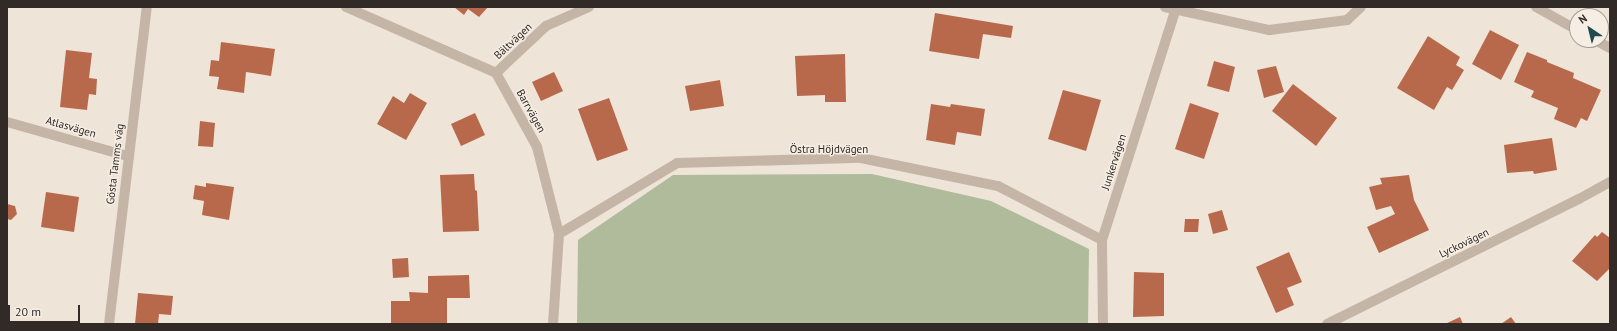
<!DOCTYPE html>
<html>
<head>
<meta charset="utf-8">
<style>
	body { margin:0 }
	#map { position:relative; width:1617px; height:331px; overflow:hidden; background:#eee4d8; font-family:"PT Sans",sans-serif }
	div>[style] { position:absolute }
	.green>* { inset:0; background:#afbb9a }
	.building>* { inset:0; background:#b9694b }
	.minor>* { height:10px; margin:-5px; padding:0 5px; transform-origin:5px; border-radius:5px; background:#c4b5a6 }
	span { translate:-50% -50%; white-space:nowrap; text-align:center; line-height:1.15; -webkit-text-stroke:3px #f6eee4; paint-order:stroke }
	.street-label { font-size:11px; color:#312a26 }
	.frame { position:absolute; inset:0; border:8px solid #312a26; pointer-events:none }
	.north { position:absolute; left:1569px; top:8px; width:40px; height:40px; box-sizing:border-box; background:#f6eee4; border:1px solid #a7a098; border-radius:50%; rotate:325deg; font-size:11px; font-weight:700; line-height:16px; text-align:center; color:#312a26 }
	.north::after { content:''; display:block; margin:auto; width:14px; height:18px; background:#204a4e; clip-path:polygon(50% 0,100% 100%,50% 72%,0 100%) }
	.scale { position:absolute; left:8px; top:305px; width:72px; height:18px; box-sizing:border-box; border:2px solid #312a26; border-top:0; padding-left:5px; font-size:12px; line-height:14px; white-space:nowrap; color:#312a26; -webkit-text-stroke:3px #f6eee4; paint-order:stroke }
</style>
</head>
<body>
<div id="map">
	<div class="green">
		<div style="clip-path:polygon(872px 174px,991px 201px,1089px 249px,1088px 324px,577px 324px,578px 240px,673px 175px)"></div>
	</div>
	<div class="building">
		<div style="clip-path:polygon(454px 7px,488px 7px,479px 17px,468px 9px,464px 15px)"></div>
		<div style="clip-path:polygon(935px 13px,1013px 26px,1011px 38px,983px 34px,979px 59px,929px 51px)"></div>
		<div style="clip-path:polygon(1490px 30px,1519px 45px,1501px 80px,1472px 64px)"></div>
		<div style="clip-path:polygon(1428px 36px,1460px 57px,1456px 65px,1464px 70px,1452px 90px,1447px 87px,1434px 110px,1397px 88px)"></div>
		<div style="clip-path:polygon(221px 42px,275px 49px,271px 76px,246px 72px,244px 93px,217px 89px,219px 77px,209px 76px,211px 60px,219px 61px)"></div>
		<div style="clip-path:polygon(66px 50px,92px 53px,89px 78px,97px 79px,96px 95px,89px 94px,87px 110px,60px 107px)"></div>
		<div style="clip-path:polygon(1527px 52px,1547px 60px,1547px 62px,1574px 73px,1573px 78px,1601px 90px,1587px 121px,1581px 118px,1576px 128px,1554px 119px,1558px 108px,1531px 97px,1534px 91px,1514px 82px)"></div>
		<div style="clip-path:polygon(845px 54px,846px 102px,825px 102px,825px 95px,797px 96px,795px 56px)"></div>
		<div style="clip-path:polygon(1214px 61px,1235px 67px,1229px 92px,1207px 86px)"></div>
		<div style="clip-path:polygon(1276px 66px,1284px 92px,1264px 98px,1257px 70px)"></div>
		<div style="clip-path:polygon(554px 72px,563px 91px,541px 101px,532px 82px)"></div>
		<div style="clip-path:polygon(720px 80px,724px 106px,690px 111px,685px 86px)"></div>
		<div style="clip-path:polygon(1293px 84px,1337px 118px,1316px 146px,1272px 111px)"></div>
		<div style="clip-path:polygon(1063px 90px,1101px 100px,1086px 151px,1048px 139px)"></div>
		<div style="clip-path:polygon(410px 93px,427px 103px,406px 140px,377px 124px,393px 96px,404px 103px)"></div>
		<div style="clip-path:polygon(609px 98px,628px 150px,597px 161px,578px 109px)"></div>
		<div style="clip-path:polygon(1190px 103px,1219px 113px,1204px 159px,1175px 149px)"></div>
		<div style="clip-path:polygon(931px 104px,950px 107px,951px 104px,985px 109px,981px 136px,957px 132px,955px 145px,926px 140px)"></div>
		<div style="clip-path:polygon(475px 113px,485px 135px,461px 146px,451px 124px)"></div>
		<div style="clip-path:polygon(200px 121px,215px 123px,213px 147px,198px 146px)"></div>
		<div style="clip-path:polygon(1552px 138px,1557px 170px,1534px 174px,1533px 171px,1507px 173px,1504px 145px)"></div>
		<div style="clip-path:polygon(474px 174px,475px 190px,477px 191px,479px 231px,443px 232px,440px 175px)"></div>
		<div style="clip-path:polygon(1409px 175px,1414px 200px,1429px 230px,1379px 253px,1367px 227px,1395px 214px,1391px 206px,1376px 210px,1369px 187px,1382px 184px,1380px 178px)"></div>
		<div style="clip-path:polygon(206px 183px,234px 187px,229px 220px,202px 215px,204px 201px,193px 199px,195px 185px,206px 187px)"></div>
		<div style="clip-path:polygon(46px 192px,79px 197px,74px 232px,41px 227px)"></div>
		<div style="clip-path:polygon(7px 204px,15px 206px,17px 214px,11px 220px,7px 219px)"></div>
		<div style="clip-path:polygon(1222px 210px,1228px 230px,1213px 234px,1208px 214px)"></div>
		<div style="clip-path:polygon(1185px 219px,1199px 219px,1198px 232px,1184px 232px)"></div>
		<div style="clip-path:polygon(1602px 232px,1610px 238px,1610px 268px,1597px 281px,1572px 261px,1595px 235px,1597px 237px)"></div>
		<div style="clip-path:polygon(1289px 252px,1302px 282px,1287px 288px,1294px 305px,1276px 313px,1256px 267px)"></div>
		<div style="clip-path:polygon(408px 258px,409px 277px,393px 278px,392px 259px)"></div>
		<div style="clip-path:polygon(1134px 272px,1164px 273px,1164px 316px,1133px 317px)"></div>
		<div style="clip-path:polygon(469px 275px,470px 298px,447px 298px,447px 324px,391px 324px,391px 301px,410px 301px,409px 292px,428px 293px,428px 276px)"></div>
		<div style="clip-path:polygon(138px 293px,173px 296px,171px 315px,159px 314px,158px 324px,135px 324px)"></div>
		<div style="clip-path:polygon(1460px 317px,1463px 324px,1445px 324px)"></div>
		<div style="clip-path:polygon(1511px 317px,1516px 324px,1501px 324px)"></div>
	</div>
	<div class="minor">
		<div style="left:346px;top:7px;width:164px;rotate:23.7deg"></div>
		<div style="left:496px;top:73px;width:85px;rotate:61deg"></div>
		<div style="left:537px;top:147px;width:90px;rotate:75.8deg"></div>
		<div style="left:559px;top:234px;width:90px;rotate:93.8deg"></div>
		<div style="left:1165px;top:7px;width:107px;rotate:12.5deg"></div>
		<div style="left:1269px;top:30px;width:79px;rotate:-7.3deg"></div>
		<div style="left:1347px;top:20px;width:19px;rotate:-43deg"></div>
		<div style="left:1536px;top:7px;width:47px;rotate:29.3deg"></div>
		<div style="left:1595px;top:40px;width:17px;rotate:28deg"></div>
		<div style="left:496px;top:73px;width:69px;rotate:-43.2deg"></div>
		<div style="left:546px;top:26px;width:47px;rotate:-23.8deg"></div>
		<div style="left:7px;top:122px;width:125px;rotate:15.8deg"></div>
		<div style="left:559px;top:234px;width:138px;rotate:-31deg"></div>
		<div style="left:677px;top:163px;width:184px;rotate:-1.6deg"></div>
		<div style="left:861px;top:158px;width:140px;rotate:11.6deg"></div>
		<div style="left:998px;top:186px;width:117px;rotate:27.4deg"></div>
		<div style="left:109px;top:324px;width:319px;rotate:-83.2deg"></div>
		<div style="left:1103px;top:324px;width:84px;rotate:-90.7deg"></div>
		<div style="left:1102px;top:240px;width:240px;rotate:-72.3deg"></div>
		<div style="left:1327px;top:324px;width:281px;rotate:-26.4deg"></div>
		<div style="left:1579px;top:199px;width:35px;rotate:-29deg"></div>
	</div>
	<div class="street-label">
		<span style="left:513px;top:41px;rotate:-43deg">Bältvägen</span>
		<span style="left:531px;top:111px;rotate:61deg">Barrvägen</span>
		<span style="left:71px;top:127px;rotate:16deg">Atlasvägen</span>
		<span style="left:829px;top:149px">Östra Höjdvägen</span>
		<span style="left:1114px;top:162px;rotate:-72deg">Junkervägen</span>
		<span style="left:115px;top:164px;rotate:-83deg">Gösta Tamms väg</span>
		<span style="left:1464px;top:243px;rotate:-26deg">Lyckovägen</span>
	</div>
	<div class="frame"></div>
	<div class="north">N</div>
	<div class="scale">20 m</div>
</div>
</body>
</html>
